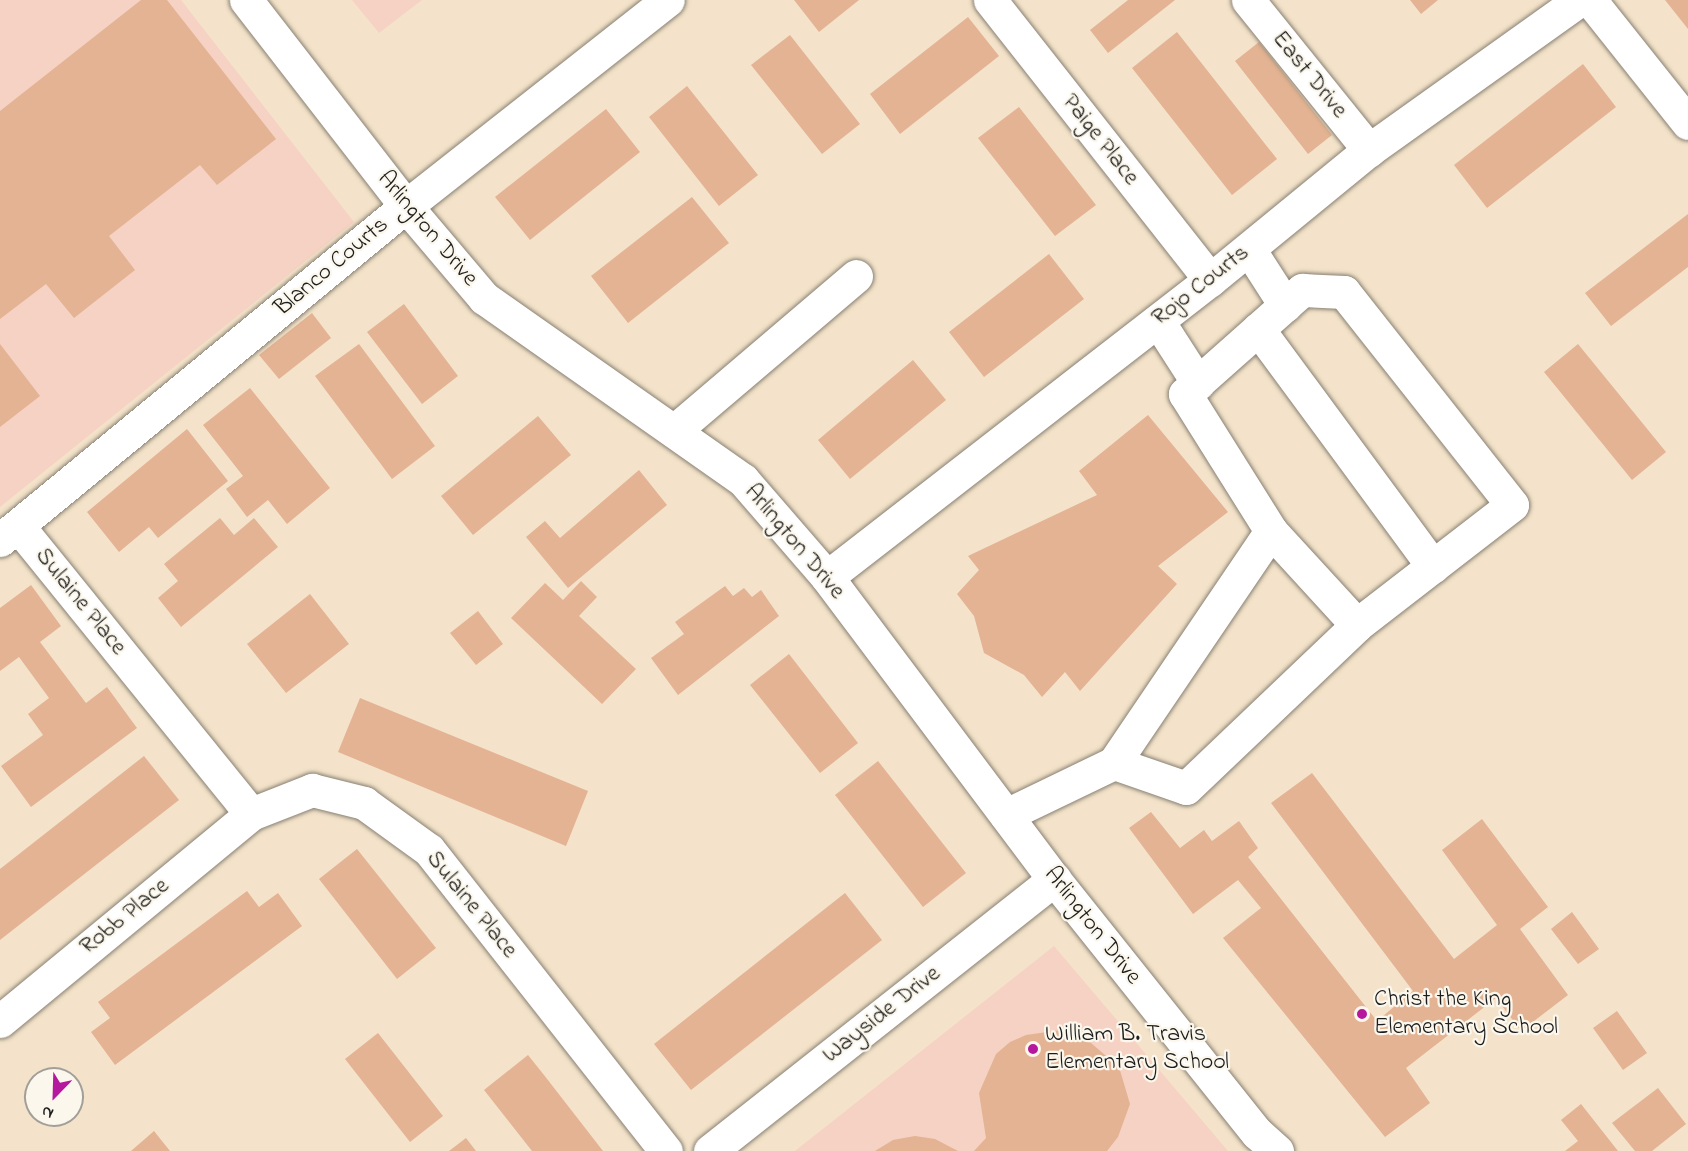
<!DOCTYPE html>
<html>
<head>
<meta charset="utf-8">
<style>
	body { margin:0 }
	#map { position:relative; width:1688px; height:1151px; overflow:hidden; background:#f4e3ca; font-family:"Indie Flower",sans-serif }
	div>[style] { position:absolute }
	.built>* { inset:0; background:#f5d2c3 }
	.building>* { inset:0; background:#e3b393 }
	.roads { filter:drop-shadow(0 0 2px #888073) drop-shadow(0 0 2px #888073) }
	.minor>* { height:33px; margin:-16.5px; padding:0 16.5px; transform-origin:16.5px; border-radius:16.5px; background:#fff }
	.dots>* { width:16px; height:16px; translate:-50% -50%; box-sizing:border-box; border:3px solid #fbf7ec; border-radius:50% }
	span { translate:-50% -50%; white-space:nowrap; text-align:center; line-height:1.15; -webkit-text-stroke:4.5px #fbf7ec; paint-order:stroke }
	.street-label { font-size:24px; color:#1c1c1c }
	.poi-label { font-size:24px; color:#1c1c1c }
	.left { translate:0 -50%; text-align:left }
	.north { position:absolute; left:24px; top:1067px; width:60px; height:60px; box-sizing:border-box; background:#fbf7ec; border:2px solid #a29f99; border-radius:50%; rotate:203deg; font-size:16px; font-weight:700; line-height:24px; text-align:center; color:#1c1c1c }
	.north::after { content:''; display:block; margin:auto; width:21px; height:27px; background:#b5179e; clip-path:polygon(50% 0,100% 100%,50% 72%,0 100%) }
</style>
</head>
<body>
<div id="map">
	<div class="built">
		<div style="clip-path:polygon(0 0,181px 0,354px 222px,0 507px)"></div>
		<div style="clip-path:polygon(352px 0,422px 0,379px 33px)"></div>
		<div style="clip-path:polygon(1054px 946px,1228px 1151px,795px 1151px)"></div>
	</div>
	<div class="building">
		<div style="clip-path:polygon(141px 0,167px 0,276px 139px,217px 185px,200px 165px,109px 236px,135px 270px,74px 318px,46px 284px,0 319px,0 111px)"></div>
		<div style="clip-path:polygon(794px 0,859px 0,819px 32px)"></div>
		<div style="clip-path:polygon(1128px 0,1175px 0,1108px 53px,1090px 30px)"></div>
		<div style="clip-path:polygon(1410px 0,1438px 0,1421px 14px)"></div>
		<div style="clip-path:polygon(1665px 0,1688px 0,1688px 29px)"></div>
		<div style="clip-path:polygon(968px 17px,999px 56px,900px 134px,870px 94px)"></div>
		<div style="clip-path:polygon(1177px 32px,1277px 159px,1232px 195px,1132px 68px)"></div>
		<div style="clip-path:polygon(790px 35px,860px 124px,822px 154px,751px 65px)"></div>
		<div style="clip-path:polygon(1259px 42px,1332px 135px,1308px 154px,1235px 61px)"></div>
		<div style="clip-path:polygon(1583px 64px,1616px 107px,1487px 208px,1454px 165px)"></div>
		<div style="clip-path:polygon(687px 86px,758px 175px,719px 206px,649px 117px)"></div>
		<div style="clip-path:polygon(1019px 107px,1096px 205px,1055px 236px,978px 138px)"></div>
		<div style="clip-path:polygon(606px 109px,640px 152px,530px 240px,495px 197px)"></div>
		<div style="clip-path:polygon(692px 197px,729px 243px,628px 323px,591px 276px)"></div>
		<div style="clip-path:polygon(1688px 214px,1688px 267px,1611px 326px,1585px 293px)"></div>
		<div style="clip-path:polygon(1049px 254px,1084px 299px,984px 377px,949px 332px)"></div>
		<div style="clip-path:polygon(404px 304px,458px 376px,422px 404px,367px 332px)"></div>
		<div style="clip-path:polygon(312px 313px,331px 338px,279px 379px,259px 355px)"></div>
		<div style="clip-path:polygon(0 344px,40px 396px,0 427px)"></div>
		<div style="clip-path:polygon(359px 344px,435px 446px,392px 479px,315px 376px)"></div>
		<div style="clip-path:polygon(1578px 344px,1666px 452px,1632px 480px,1544px 372px)"></div>
		<div style="clip-path:polygon(913px 360px,946px 400px,850px 479px,818px 440px)"></div>
		<div style="clip-path:polygon(250px 388px,330px 488px,287px 524px,268px 500px,247px 517px,226px 489px,243px 476px,203px 425px)"></div>
		<div style="clip-path:polygon(1148px 415px,1228px 512px,1158px 566px,1177px 584px,1080px 691px,1065px 672px,1042px 697px,1024px 675px,984px 653px,974px 616px,957px 594px,979px 570px,968px 556px,1097px 495px,1079px 471px)"></div>
		<div style="clip-path:polygon(538px 416px,571px 455px,473px 535px,441px 496px)"></div>
		<div style="clip-path:polygon(187px 429px,228px 481px,158px 538px,149px 527px,119px 552px,87px 512px)"></div>
		<div style="clip-path:polygon(639px 470px,667px 505px,568px 588px,526px 537px,545px 521px,560px 538px)"></div>
		<div style="clip-path:polygon(220px 518px,234px 535px,254px 518px,278px 547px,181px 627px,158px 598px,178px 581px,164px 564px)"></div>
		<div style="clip-path:polygon(581px 581px,597px 597px,579px 616px,636px 669px,602px 704px,511px 618px,545px 583px,563px 600px)"></div>
		<div style="clip-path:polygon(31px 585px,61px 626px,40px 642px,86px 703px,107px 687px,137px 728px,31px 807px,1px 766px,43px 735px,28px 714px,49px 698px,19px 657px,0 671px,0 608px)"></div>
		<div style="clip-path:polygon(725px 586px,733px 596px,744px 588px,752px 597px,761px 590px,779px 616px,678px 695px,651px 658px,684px 634px,675px 622px)"></div>
		<div style="clip-path:polygon(310px 594px,349px 644px,286px 693px,247px 644px)"></div>
		<div style="clip-path:polygon(478px 611px,503px 644px,476px 665px,450px 633px)"></div>
		<div style="clip-path:polygon(789px 654px,858px 743px,820px 773px,750px 685px)"></div>
		<div style="clip-path:polygon(360px 698px,588px 791px,566px 846px,338px 752px)"></div>
		<div style="clip-path:polygon(144px 756px,179px 800px,0 940px,0 869px)"></div>
		<div style="clip-path:polygon(878px 761px,966px 873px,923px 907px,835px 795px)"></div>
		<div style="clip-path:polygon(1312px 773px,1454px 959px,1497px 925px,1442px 850px,1482px 819px,1548px 907px,1520px 929px,1568px 995px,1521px 1031px,1496px 998px,1406px 1068px,1430px 1103px,1385px 1137px,1223px 938px,1261px 908px,1238px 880px,1193px 914px,1129px 828px,1151px 812px,1180px 848px,1204px 830px,1212px 841px,1239px 821px,1258px 848px,1248px 857px,1377px 1021px,1413px 991px,1271px 803px)"></div>
		<div style="clip-path:polygon(357px 849px,436px 948px,397px 979px,319px 879px)"></div>
		<div style="clip-path:polygon(247px 891px,259px 907px,278px 893px,302px 926px,115px 1065px,91px 1032px,110px 1018px,98px 1002px)"></div>
		<div style="clip-path:polygon(845px 893px,882px 940px,691px 1090px,654px 1044px)"></div>
		<div style="clip-path:polygon(1572px 912px,1599px 949px,1578px 964px,1551px 929px)"></div>
		<div style="clip-path:polygon(1617px 1011px,1647px 1053px,1623px 1070px,1593px 1028px)"></div>
		<div style="clip-path:polygon(1061px 1030px,1084px 1037px,1119px 1067px,1130px 1104px,1118px 1137px,1107px 1151px,974px 1151px,986px 1138px,979px 1093px,996px 1054px,1010px 1042px,1026px 1035px)"></div>
		<div style="clip-path:polygon(378px 1033px,443px 1116px,410px 1142px,345px 1059px)"></div>
		<div style="clip-path:polygon(528px 1055px,544px 1075px,603px 1151px,532px 1151px,484px 1090px)"></div>
		<div style="clip-path:polygon(1658px 1088px,1686px 1124px,1652px 1151px,1635px 1151px,1612px 1123px)"></div>
		<div style="clip-path:polygon(1581px 1104px,1618px 1151px,1565px 1151px,1578px 1141px,1561px 1120px)"></div>
		<div style="clip-path:polygon(154px 1131px,170px 1151px,131px 1151px)"></div>
		<div style="clip-path:polygon(915px 1136px,935px 1139px,958px 1151px,875px 1151px,893px 1140px)"></div>
		<div style="clip-path:polygon(466px 1138px,476px 1151px,449px 1151px)"></div>
	</div>
	<div class="roads">
		<div class="minor">
			<div style="left:246px;top:0;width:261px;rotate:52.2deg"></div>
			<div style="left:406px;top:206px;width:121px;rotate:49.7deg"></div>
			<div style="left:484px;top:298px;width:317px;rotate:35.1deg"></div>
			<div style="left:743px;top:480px;width:128px;rotate:49.1deg"></div>
			<div style="left:827px;top:577px;width:378px;rotate:53.1deg"></div>
			<div style="left:1054px;top:879px;width:325px;rotate:51.4deg"></div>
			<div style="left:1257px;top:1133px;width:27px;rotate:42deg"></div>
			<div style="left:990px;top:0;width:356px;rotate:51.8deg"></div>
			<div style="left:1248px;top:0;width:193px;rotate:51.1deg"></div>
			<div style="left:1590px;top:0;width:157px;rotate:51.5deg"></div>
			<div style="left:1249px;top:249px;width:67px;rotate:57.3deg"></div>
			<div style="left:1158px;top:321px;width:74px;rotate:57.2deg"></div>
			<div style="left:1258px;top:329px;width:295px;rotate:53.6deg"></div>
			<div style="left:674px;top:431px;width:239px;rotate:-40.4deg"></div>
			<div style="left:18px;top:526px;width:370px;rotate:51deg"></div>
			<div style="left:251px;top:814px;width:66px;rotate:-21.5deg"></div>
			<div style="left:312px;top:790px;width:54px;rotate:14deg"></div>
			<div style="left:364px;top:803px;width:80px;rotate:35.9deg"></div>
			<div style="left:429px;top:850px;width:383px;rotate:51.8deg"></div>
			<div style="left:1271px;top:531px;width:162px;rotate:-122.1deg"></div>
			<div style="left:1185px;top:394px;width:157px;rotate:-41.6deg"></div>
			<div style="left:1302px;top:290px;width:42px;rotate:2.7deg"></div>
			<div style="left:1344px;top:292px;width:271px;rotate:51.7deg"></div>
			<div style="left:1512px;top:505px;width:196px;rotate:142.3deg"></div>
			<div style="left:0;top:540px;width:526px;rotate:-39.44deg"></div>
			<div style="left:406px;top:206px;width:333px;rotate:-38.2deg"></div>
			<div style="left:827px;top:577px;width:485px;rotate:-37.8deg"></div>
			<div style="left:1210px;top:280px;width:205px;rotate:-39.3deg"></div>
			<div style="left:1369px;top:150px;width:258px;rotate:-35.5deg"></div>
			<div style="left:1006px;top:815px;width:120px;rotate:-25.7deg"></div>
			<div style="left:1114px;top:763px;width:76px;rotate:19.1deg"></div>
			<div style="left:1186px;top:788px;width:236px;rotate:-43.6deg"></div>
			<div style="left:1357px;top:625px;width:127px;rotate:-132.5deg"></div>
			<div style="left:1271px;top:531px;width:280px;rotate:124.1deg"></div>
			<div style="left:0;top:1021px;width:325px;rotate:-39.5deg"></div>
			<div style="left:710px;top:1151px;width:439px;rotate:-38.3deg"></div>
		</div>
	</div>
	<div class="dots">
		<div style="left:1362px;top:1014px;background:#b5179e"></div>
		<div style="left:1033px;top:1049px;background:#b5179e"></div>
	</div>
	<div class="street-label">
		<span style="left:1309px;top:75px;rotate:51deg">East Drive</span>
		<span style="left:1100px;top:140px;rotate:52deg">Paige Place</span>
		<span style="left:427px;top:229px;rotate:50deg">Arlington Drive</span>
		<span style="left:332px;top:267px;rotate:-40deg">Blanco Courts</span>
		<span style="left:1201px;top:286px;rotate:-38deg">Rojo Courts</span>
		<span style="left:794px;top:542px;rotate:50deg">Arlington Drive</span>
		<span style="left:80px;top:602px;rotate:51deg">Sulaine Place</span>
		<span style="left:471px;top:905px;rotate:51deg">Sulaine Place</span>
		<span style="left:125px;top:917px;rotate:-39deg">Robb Place</span>
		<span style="left:1092px;top:926px;rotate:52deg">Arlington Drive</span>
		<span style="left:882px;top:1015px;rotate:-38deg">Wayside Drive</span>
	</div>
	<div class="poi-label">
		<span class="left" style="left:1374px;top:1014px">Christ the King<br>Elementary School</span>
		<span class="left" style="left:1045px;top:1049px">William B. Travis<br>Elementary School</span>
	</div>
	<div class="north">N</div>
</div>
</body>
</html>
